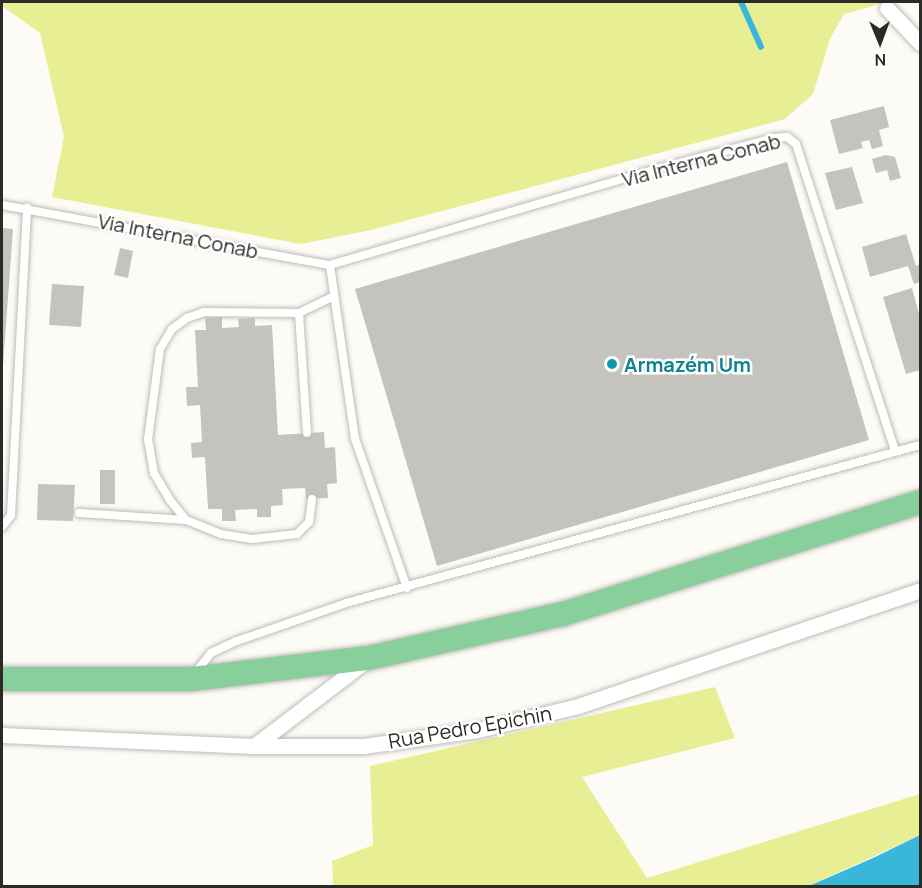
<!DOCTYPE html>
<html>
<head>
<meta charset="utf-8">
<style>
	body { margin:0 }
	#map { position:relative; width:922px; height:888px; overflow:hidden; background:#fdfbf5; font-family:Manrope,sans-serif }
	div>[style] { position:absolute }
	.green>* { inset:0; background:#e8ee94 }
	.water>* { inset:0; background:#39b7db }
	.stream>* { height:6px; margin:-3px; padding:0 3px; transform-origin:3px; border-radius:3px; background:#39b7db }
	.building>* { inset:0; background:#c4c3bd }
	.roads { filter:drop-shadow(0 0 2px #bdbcb6) drop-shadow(0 0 2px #bdbcb6) }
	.service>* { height:8px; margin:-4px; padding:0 4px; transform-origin:4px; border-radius:4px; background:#fff }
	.minor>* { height:15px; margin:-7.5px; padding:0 7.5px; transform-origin:7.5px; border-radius:7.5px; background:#fff }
	.primary>* { height:24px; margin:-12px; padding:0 12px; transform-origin:12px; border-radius:12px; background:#89cf9b }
	.dots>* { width:16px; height:16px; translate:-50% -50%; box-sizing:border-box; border:3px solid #fff; border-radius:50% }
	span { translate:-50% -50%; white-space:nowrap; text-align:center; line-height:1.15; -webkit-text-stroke:5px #fff; paint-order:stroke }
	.street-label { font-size:20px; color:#2b2a28 }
	.culture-label { font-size:20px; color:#0d838f; font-weight:700 }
	.left { translate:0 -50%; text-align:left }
	.frame { position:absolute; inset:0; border:3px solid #2b2a28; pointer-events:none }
	.north { position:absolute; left:850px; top:12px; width:60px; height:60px; -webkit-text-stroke:4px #fff; paint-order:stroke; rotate:179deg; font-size:16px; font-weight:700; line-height:24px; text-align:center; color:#2b2a28 }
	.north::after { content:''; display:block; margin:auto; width:21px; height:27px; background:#2b2a28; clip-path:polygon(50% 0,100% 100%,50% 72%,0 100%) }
</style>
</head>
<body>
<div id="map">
	<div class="green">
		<div style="clip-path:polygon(2px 2px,888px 2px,844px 14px,830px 39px,813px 94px,785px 119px,371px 230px,301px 244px,52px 197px,64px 137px,40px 33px,2px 6px)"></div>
		<div style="clip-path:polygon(715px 687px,735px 738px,582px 777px,647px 878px,920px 794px,920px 835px,809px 886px,333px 886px,332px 861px,373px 845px,370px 766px)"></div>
	</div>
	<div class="water">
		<div style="clip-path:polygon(920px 835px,920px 886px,809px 886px,873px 858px)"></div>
	</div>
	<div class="stream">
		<div style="left:741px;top:2px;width:49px;rotate:66deg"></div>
	</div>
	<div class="building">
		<div style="clip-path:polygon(884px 106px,889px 127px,879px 130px,883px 146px,872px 149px,869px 140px,861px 142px,863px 148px,839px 154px,830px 120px)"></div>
		<div style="clip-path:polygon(886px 155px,895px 157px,901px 178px,890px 181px,887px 170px,876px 173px,872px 159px)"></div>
		<div style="clip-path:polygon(787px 162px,869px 440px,437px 566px,355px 289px)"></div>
		<div style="clip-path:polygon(852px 167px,863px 203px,836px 210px,825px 173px)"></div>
		<div style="clip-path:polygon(2px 228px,13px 229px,3px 366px,2px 366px)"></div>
		<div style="clip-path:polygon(906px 234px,916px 266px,920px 264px,920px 282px,914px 284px,908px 266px,870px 277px,862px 247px)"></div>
		<div style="clip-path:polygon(120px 248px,133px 251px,128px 278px,114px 275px)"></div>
		<div style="clip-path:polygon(52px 284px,84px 286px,81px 327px,49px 325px)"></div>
		<div style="clip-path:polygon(912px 288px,920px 318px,920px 370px,906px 374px,883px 297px)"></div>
		<div style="clip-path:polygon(222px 317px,222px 328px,239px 327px,238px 319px,255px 318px,255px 326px,272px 325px,278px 435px,324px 432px,325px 448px,335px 447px,337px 483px,327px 484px,328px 498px,306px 499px,305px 488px,282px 489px,283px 505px,271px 506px,271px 517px,257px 517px,257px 509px,235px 510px,236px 521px,222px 521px,222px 509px,208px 509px,205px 457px,192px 458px,191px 443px,202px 442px,200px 405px,187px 406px,186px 387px,198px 387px,195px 330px,206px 330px,205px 318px)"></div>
		<div style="clip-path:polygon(100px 470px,115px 470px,115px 504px,100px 504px)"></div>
		<div style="clip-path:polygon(38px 484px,75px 485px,73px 521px,37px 520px)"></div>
	</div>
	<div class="roads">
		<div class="service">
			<div style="left:2px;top:205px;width:333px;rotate:10.4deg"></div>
			<div style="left:299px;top:313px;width:120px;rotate:86.2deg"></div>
			<div style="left:312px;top:499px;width:23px;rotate:97deg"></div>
			<div style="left:309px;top:522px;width:17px;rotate:135deg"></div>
			<div style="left:297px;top:534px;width:45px;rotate:173.7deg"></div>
			<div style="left:252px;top:539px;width:31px;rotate:-171deg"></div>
			<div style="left:221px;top:534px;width:38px;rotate:-158deg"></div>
			<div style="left:186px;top:520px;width:26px;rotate:-129deg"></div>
			<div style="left:170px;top:500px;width:31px;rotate:-121deg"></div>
			<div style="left:154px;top:473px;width:34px;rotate:-100deg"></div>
			<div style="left:148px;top:440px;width:92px;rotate:-82.5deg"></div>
			<div style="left:160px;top:349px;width:23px;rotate:-59deg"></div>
			<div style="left:172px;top:329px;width:19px;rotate:-36deg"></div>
			<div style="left:187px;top:318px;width:18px;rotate:-19deg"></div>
			<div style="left:204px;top:312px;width:95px;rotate:0.6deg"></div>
			<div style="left:299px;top:313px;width:37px;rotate:-26deg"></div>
			<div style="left:79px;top:513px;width:107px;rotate:3.7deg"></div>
			<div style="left:2px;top:527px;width:15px;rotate:-53deg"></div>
			<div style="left:11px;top:515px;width:308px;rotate:-87deg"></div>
			<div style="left:407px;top:588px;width:158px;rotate:-109.2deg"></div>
			<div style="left:355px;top:439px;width:176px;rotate:-98.2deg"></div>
			<div style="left:330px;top:265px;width:337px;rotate:-16.4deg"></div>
			<div style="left:653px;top:170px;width:125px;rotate:-14.8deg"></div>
			<div style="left:774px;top:138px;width:13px;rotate:-4deg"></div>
			<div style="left:787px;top:137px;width:11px;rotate:38deg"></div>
			<div style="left:796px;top:144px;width:322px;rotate:72.1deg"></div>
			<div style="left:195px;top:673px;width:26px;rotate:-51deg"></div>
			<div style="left:211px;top:653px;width:29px;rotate:-25deg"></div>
			<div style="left:237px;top:641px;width:115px;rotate:-19.2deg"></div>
			<div style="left:346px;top:603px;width:595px;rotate:-15.39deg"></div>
		</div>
		<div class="minor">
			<div style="left:887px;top:8px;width:48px;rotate:46.7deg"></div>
			<div style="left:2px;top:735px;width:252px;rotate:2.5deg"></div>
			<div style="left:254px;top:746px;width:109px"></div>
			<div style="left:363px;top:746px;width:116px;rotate:-7.9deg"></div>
			<div style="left:478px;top:730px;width:103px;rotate:-13.5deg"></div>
			<div style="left:578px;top:706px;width:361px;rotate:-18.7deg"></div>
			<div style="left:254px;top:746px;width:142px;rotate:-37.3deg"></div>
		</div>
		<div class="primary">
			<div style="left:2px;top:679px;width:190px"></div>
			<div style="left:192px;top:679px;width:178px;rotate:-6.8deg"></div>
			<div style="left:369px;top:658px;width:199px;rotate:-12.8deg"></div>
			<div style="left:563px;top:614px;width:374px;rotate:-17.4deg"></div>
		</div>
	</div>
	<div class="dots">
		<div style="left:612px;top:364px;background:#0f9aa8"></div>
	</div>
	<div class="street-label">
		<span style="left:701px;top:160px;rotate:-14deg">Via Interna Conab</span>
		<span style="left:178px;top:236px;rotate:11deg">Via Interna Conab</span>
		<span style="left:470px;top:727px;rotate:-10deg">Rua Pedro Epichin</span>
	</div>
	<div class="culture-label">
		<span class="left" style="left:624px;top:364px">Armazém Um</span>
	</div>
	<div class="frame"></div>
	<div class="north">N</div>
</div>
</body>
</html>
